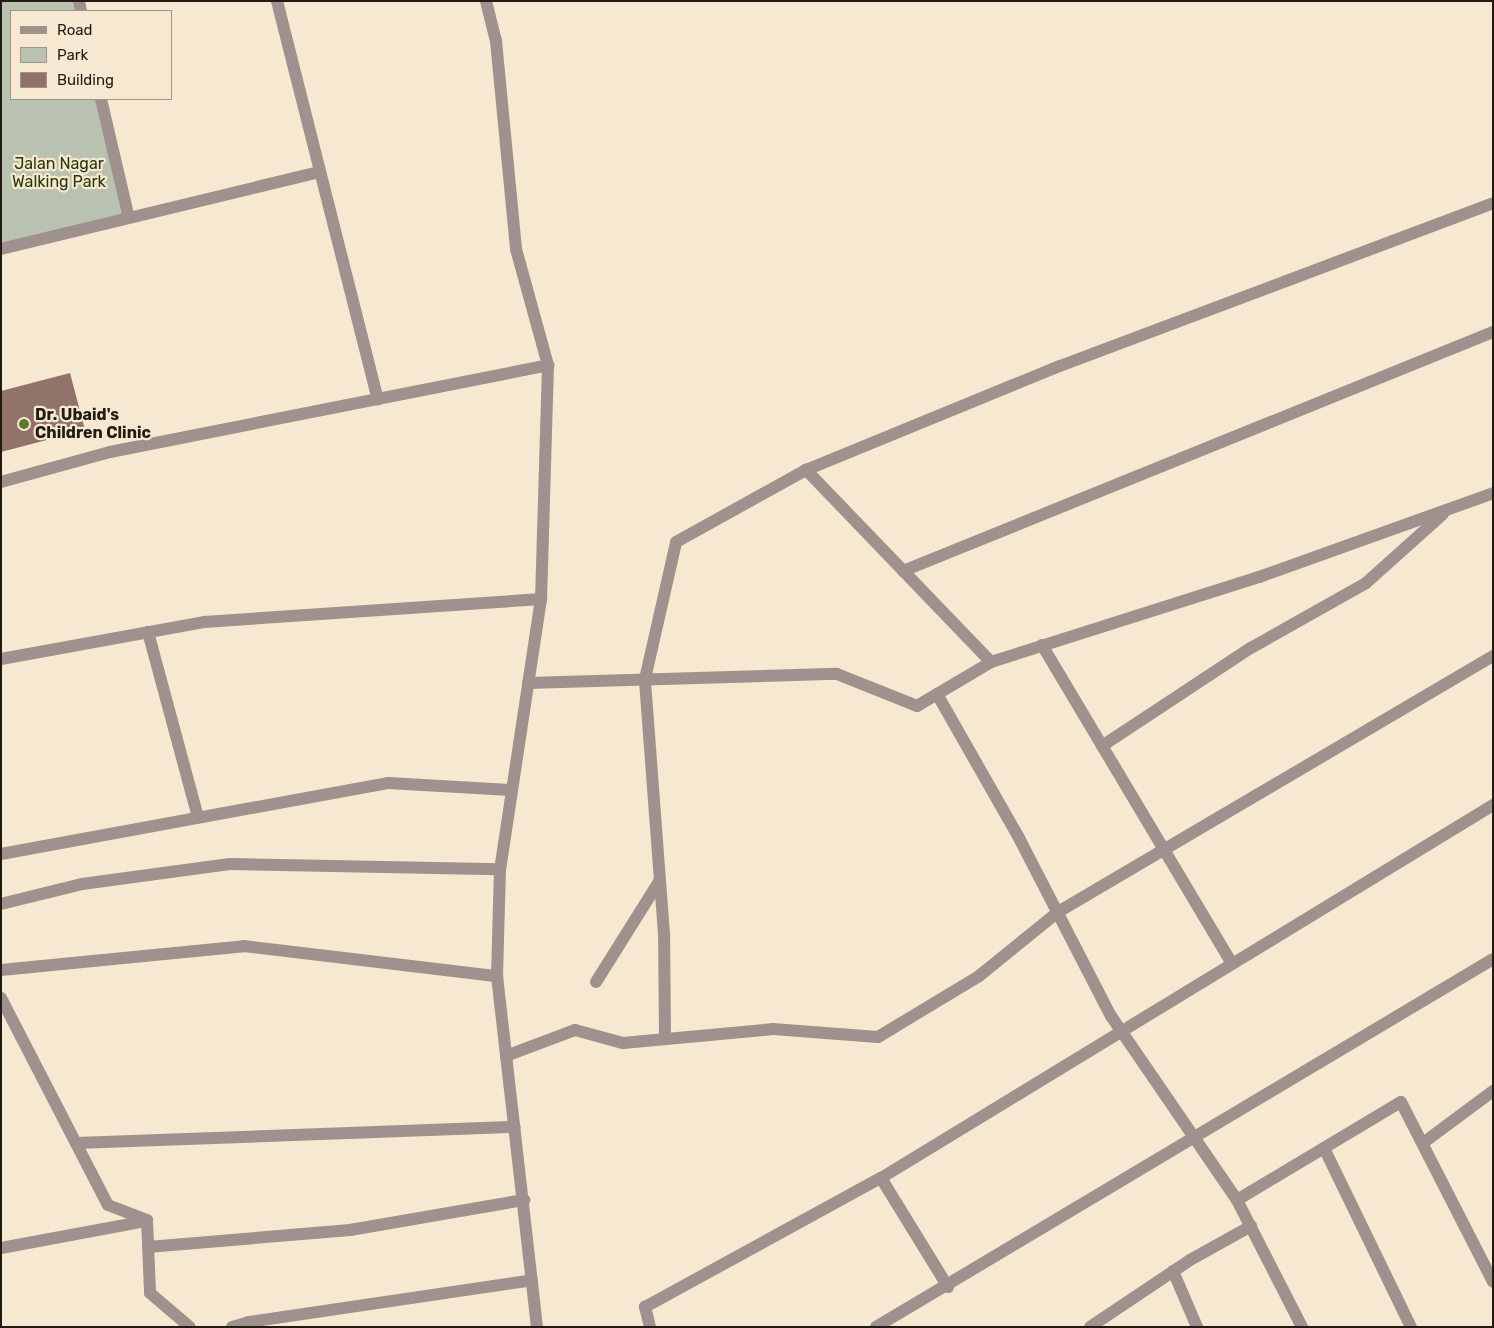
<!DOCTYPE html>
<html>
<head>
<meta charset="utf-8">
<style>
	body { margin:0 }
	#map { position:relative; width:1494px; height:1328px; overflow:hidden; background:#f6e8d1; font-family:Rubik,sans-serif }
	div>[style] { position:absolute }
	.green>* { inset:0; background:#b9c1b0 }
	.building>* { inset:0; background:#91736a }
	.minor>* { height:12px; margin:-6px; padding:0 6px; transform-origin:6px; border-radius:6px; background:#9f918d }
	.dots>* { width:14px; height:14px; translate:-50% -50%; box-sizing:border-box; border:2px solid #f6e8d1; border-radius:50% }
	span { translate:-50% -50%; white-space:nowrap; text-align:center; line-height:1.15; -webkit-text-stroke:4.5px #f6e8d1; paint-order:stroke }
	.park-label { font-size:16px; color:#29380a }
	.poi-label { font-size:16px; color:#201b13; font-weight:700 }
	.left { translate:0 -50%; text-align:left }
	.frame { position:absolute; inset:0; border:2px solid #201b13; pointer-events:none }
	.legend { position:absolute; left:10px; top:10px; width:162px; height:90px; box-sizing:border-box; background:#f6e8d1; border:1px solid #a09685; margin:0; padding:6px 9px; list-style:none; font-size:15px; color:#201b13 }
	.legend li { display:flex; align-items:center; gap:10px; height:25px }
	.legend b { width:25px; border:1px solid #a09685 }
</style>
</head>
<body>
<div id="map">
	<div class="green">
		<div style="clip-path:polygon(1px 1px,79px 1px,81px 11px,11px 11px,11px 99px,101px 99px,129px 218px,1px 249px)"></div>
	</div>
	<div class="building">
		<div style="clip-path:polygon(70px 373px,85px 430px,1px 452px,1px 391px)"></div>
	</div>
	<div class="minor">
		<div style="left:79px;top:1px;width:10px;rotate:79deg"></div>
		<div style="left:277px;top:1px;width:411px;rotate:75.8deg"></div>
		<div style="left:486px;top:1px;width:41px;rotate:76deg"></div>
		<div style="left:496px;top:41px;width:209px;rotate:84.5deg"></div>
		<div style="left:516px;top:249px;width:120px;rotate:74.6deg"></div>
		<div style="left:548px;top:365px;width:234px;rotate:91.7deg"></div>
		<div style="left:541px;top:599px;width:273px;rotate:98.6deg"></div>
		<div style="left:500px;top:869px;width:107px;rotate:91.6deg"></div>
		<div style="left:497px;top:976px;width:353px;rotate:83.5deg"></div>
		<div style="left:101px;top:99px;width:122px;rotate:76.8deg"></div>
		<div style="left:1px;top:249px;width:328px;rotate:-13.6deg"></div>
		<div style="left:1px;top:482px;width:113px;rotate:-15.4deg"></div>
		<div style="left:110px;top:452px;width:447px;rotate:-11.2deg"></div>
		<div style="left:903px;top:571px;width:637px;rotate:-22.05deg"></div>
		<div style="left:148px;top:632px;width:192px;rotate:74.9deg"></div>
		<div style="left:1042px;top:645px;width:371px;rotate:59.2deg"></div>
		<div style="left:1px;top:659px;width:206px;rotate:-10.3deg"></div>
		<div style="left:204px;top:622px;width:338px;rotate:-3.9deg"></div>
		<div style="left:991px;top:662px;width:267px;rotate:-133.9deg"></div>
		<div style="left:806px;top:470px;width:274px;rotate:-22.3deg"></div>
		<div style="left:1060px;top:366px;width:463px;rotate:-20.6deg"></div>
		<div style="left:528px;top:683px;width:309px;rotate:-1.7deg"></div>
		<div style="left:837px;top:674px;width:86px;rotate:21.8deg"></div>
		<div style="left:917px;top:706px;width:86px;rotate:-30.7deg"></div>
		<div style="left:991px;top:662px;width:281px;rotate:-17.6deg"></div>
		<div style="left:1259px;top:577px;width:249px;rotate:-19.7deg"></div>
		<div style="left:937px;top:694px;width:166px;rotate:60.3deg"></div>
		<div style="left:1019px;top:838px;width:200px;rotate:62.7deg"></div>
		<div style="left:1111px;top:1016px;width:223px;rotate:55.6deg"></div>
		<div style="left:1237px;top:1200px;width:143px;rotate:62.9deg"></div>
		<div style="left:1102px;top:746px;width:176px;rotate:-33.4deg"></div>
		<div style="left:1249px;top:649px;width:134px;rotate:-29.4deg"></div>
		<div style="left:1366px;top:583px;width:103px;rotate:-41.9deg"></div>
		<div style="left:1px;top:854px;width:393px;rotate:-10.4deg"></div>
		<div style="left:388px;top:783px;width:123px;rotate:3.3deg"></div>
		<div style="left:1px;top:904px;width:83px;rotate:-13.9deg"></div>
		<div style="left:82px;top:884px;width:149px;rotate:-7.7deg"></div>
		<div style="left:230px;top:864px;width:270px;rotate:1.1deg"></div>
		<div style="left:1px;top:970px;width:244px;rotate:-5.6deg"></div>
		<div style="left:244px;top:946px;width:255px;rotate:6.8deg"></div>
		<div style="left:596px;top:982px;width:120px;rotate:-57.9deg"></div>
		<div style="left:1px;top:998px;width:233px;rotate:62.7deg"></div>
		<div style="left:108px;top:1205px;width:42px;rotate:21deg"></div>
		<div style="left:147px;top:1220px;width:73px;rotate:87.6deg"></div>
		<div style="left:150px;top:1293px;width:52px;rotate:40.4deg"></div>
		<div style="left:665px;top:1039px;width:105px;rotate:-90.5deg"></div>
		<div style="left:664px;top:934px;width:256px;rotate:-94.3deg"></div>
		<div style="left:645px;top:679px;width:140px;rotate:-77.2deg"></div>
		<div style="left:676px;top:542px;width:149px;rotate:-29deg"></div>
		<div style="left:506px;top:1056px;width:74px;rotate:-20.6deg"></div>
		<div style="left:575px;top:1030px;width:50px;rotate:15.2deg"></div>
		<div style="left:623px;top:1043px;width:151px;rotate:-5.3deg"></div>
		<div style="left:773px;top:1029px;width:105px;rotate:4.4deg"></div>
		<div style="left:878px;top:1037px;width:118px;rotate:-31.1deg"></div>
		<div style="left:979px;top:976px;width:102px;rotate:-39deg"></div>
		<div style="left:1058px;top:912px;width:505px;rotate:-30.48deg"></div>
		<div style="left:76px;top:1143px;width:439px;rotate:-2.1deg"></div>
		<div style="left:1423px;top:1143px;width:87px;rotate:-36.6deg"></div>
		<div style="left:1324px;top:1148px;width:199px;rotate:64.1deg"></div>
		<div style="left:881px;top:1178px;width:128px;rotate:58.4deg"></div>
		<div style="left:1237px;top:1200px;width:191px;rotate:-30.9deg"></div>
		<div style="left:1401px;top:1102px;width:202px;rotate:62.9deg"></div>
		<div style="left:148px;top:1247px;width:203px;rotate:-4.8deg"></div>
		<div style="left:350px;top:1230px;width:177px;rotate:-9.8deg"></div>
		<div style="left:1px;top:1248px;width:147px;rotate:-10.5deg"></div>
		<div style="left:1173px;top:1271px;width:61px;rotate:66.8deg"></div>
		<div style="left:249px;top:1322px;width:286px;rotate:-8.4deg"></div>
		<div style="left:232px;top:1327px;width:18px;rotate:-16deg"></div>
		<div style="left:249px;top:1322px;width:6px;rotate:59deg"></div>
		<div style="left:650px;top:1327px;width:21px;rotate:-104deg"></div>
		<div style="left:645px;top:1307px;width:269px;rotate:-28.7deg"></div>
		<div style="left:881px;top:1178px;width:717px;rotate:-31.36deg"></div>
		<div style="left:876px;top:1327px;width:718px;rotate:-30.81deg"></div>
		<div style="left:1090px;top:1327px;width:120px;rotate:-33.8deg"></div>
		<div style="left:1190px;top:1260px;width:70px;rotate:-29.1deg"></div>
	</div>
	<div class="dots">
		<div style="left:24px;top:424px;background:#5b782d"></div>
	</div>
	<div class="park-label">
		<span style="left:59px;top:173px">Jalan Nagar<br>Walking Park</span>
	</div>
	<div class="poi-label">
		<span class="left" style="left:35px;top:424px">Dr. Ubaid's<br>Children Clinic</span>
	</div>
	<div class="frame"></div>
	<ul class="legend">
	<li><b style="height:6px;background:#9f918d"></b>Road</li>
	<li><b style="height:14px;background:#b9c1b0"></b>Park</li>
	<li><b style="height:14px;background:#91736a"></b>Building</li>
	</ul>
</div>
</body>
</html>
